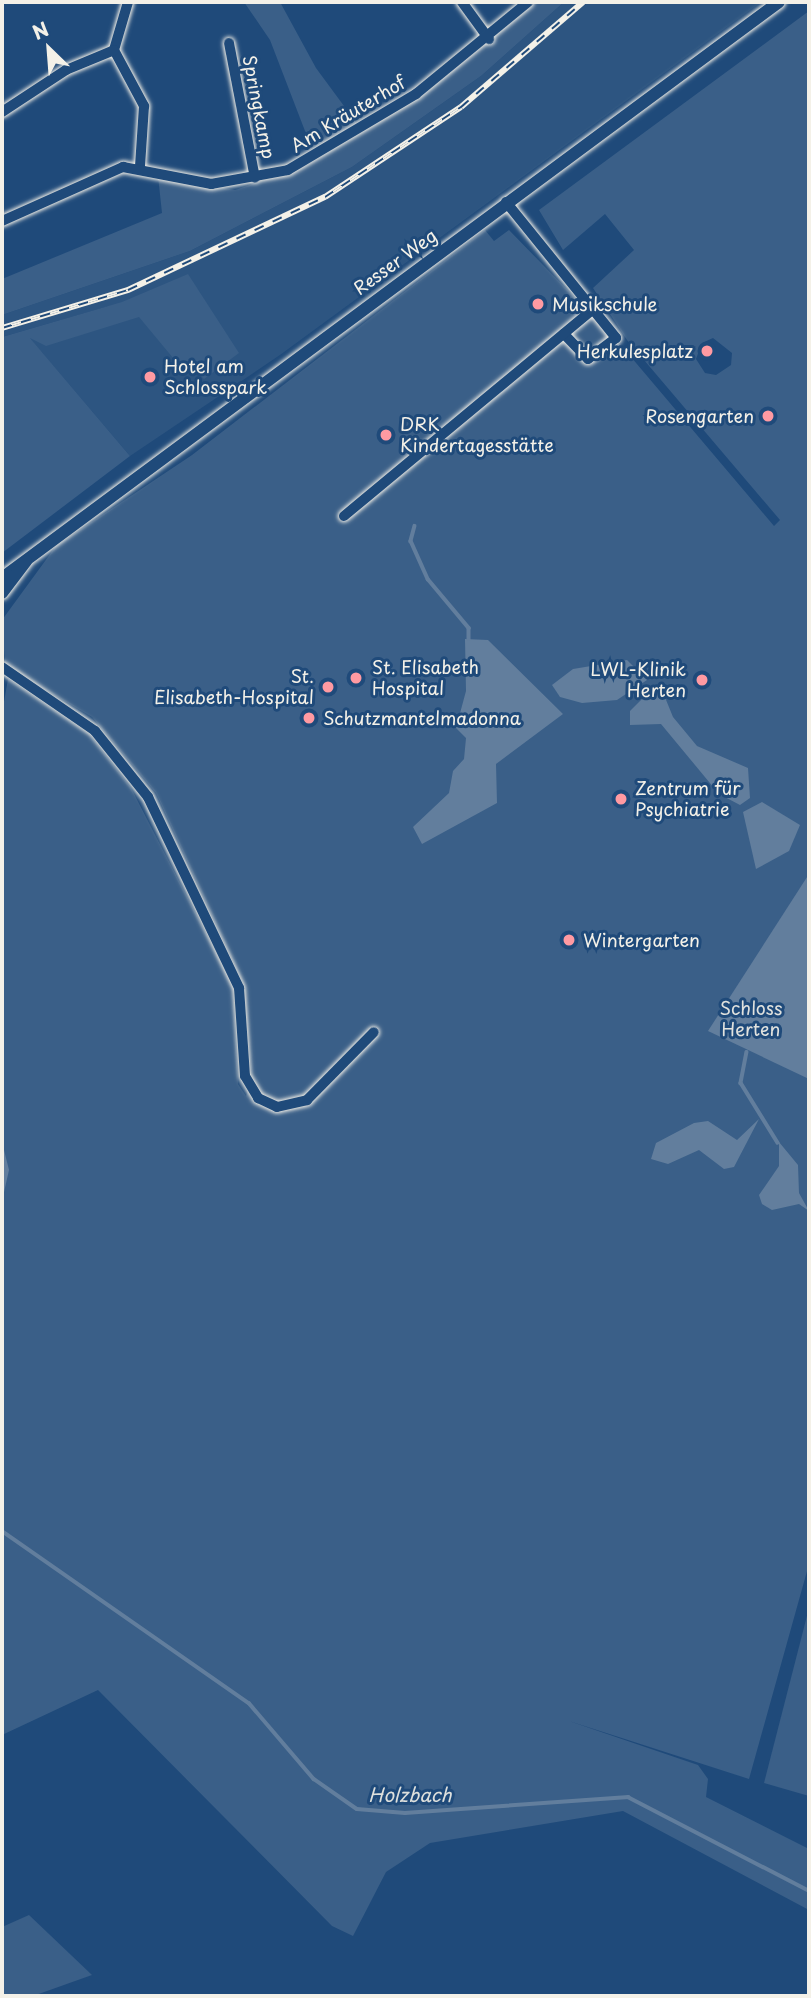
<!DOCTYPE html>
<html>
<head>
<meta charset="utf-8">
<style>
	body { margin:0 }
	#map { position:relative; width:811px; height:1998px; overflow:hidden; background:#1f4a7a; font-family:"Playpen Sans",sans-serif }
	div>[style] { position:absolute }
	.built>* { inset:0; background:#2d5581 }
	.green>* { inset:0; background:#3a5f88 }
	.water>* { inset:0; background:#627e9d }
	.stream>* { height:3.5px; margin:-1.75px; padding:0 1.75px; transform-origin:1.75px; border-radius:1.75px; background:#627e9d }
	.roads { filter:drop-shadow(0 0 2px #f4f1e8) drop-shadow(0 0 2px #f4f1e8) }
	.minor>* { height:10px; margin:-5px; padding:0 5px; transform-origin:5px; border-radius:5px; background:#1f4a7a }
	.major>* { height:12px; margin:-6px; padding:0 6px; transform-origin:6px; border-radius:6px; background:#1f4a7a }
	.rail>* { height:6px; margin-top:-3px; transform-origin:0; background:repeating-linear-gradient(90deg,#1f4a7a 0 10px,#f4f1e8 0 20px); box-sizing:border-box; border-block:2px solid #f4f1e8 }
	.dots>* { width:19px; height:19px; translate:-50% -50%; box-sizing:border-box; border:4px solid #1f4a7a; border-radius:50% }
	span { translate:-50% -50%; white-space:nowrap; text-align:center; line-height:1.15; -webkit-text-stroke:6px #1f4a7a; paint-order:stroke }
	.street-label { font-size:18px; color:#f4f1e8 }
	.poi-label { font-size:18px; color:#f4f1e8 }
	.left { translate:0 -50%; text-align:left }
	.right { translate:-100% -50%; text-align:right }
	.park-label { font-size:18px; color:#e1e2de }
	.water-label { font-size:19px; color:#dee0dd; font-style:italic }
	.frame { position:absolute; inset:0; border:4px solid #f4f1e8; pointer-events:none }
	.north { position:absolute; left:14px; top:14px; width:70px; height:70px; -webkit-text-stroke:5px #1f4a7a; paint-order:stroke; rotate:335deg; font-size:19px; font-weight:700; line-height:28px; text-align:center; color:#f4f1e8 }
	.north::after { content:''; display:block; margin:auto; width:24px; height:32px; background:#f4f1e8; clip-path:polygon(50% 0,100% 100%,50% 72%,0 100%) }
</style>
</head>
<body>
<div id="map">
	<div class="built">
		<div style="clip-path:polygon(564px 2px,761px 2px,280px 355px,130px 456px,28px 336px,109px 306px,2px 337px,2px 315px,190px 251px,352px 167px,481px 76px)"></div>
	</div>
	<div class="green">
		<div style="clip-path:polygon(244px 2px,280px 2px,316px 68px,358px 125px,319px 149px,305px 131px,270px 40px)"></div>
		<div style="clip-path:polygon(536px 2px,564px 2px,481px 76px,352px 167px,190px 251px,2px 315px,2px 279px,162px 213px,158px 176px,235px 190px,306px 166px,415px 100px)"></div>
		<div style="clip-path:polygon(evenodd,809px 11px,809px 1564px,749px 1779px,569px 1721px,698px 1765px,708px 1779px,706px 1797px,809px 1849px,809px 1910px,623px 1811px,430px 1843px,386px 1872px,353px 1936px,332px 1926px,98px 1690px,2px 1735px,2px 713px,8px 679px,89px 734px,131px 788px,233px 986px,238px 1084px,246px 1096px,252px 1078px,244px 985px,156px 793px,92px 717px,5px 666px,2px 620px,56px 546px,192px 455px,485px 230px,494px 241px,509px 230px,620px 344px,774px 526px,780px 520px,627px 340px,593px 288px,634px 250px,605px 214px,563px 250px,539px 210px,809px 11px,713px 338px,732px 353px,731px 365px,716px 375px,705px 373px,696px 359px,702px 343px,713px 338px)"></div>
		<div style="clip-path:polygon(188px 274px,239px 353px,204px 379px,190px 366px,183px 370px,139px 317px,46px 346px,30px 338px,130px 456px,2px 553px,2px 337px,122px 302px)"></div>
		<div style="clip-path:polygon(809px 1608px,809px 1796px,764px 1783px)"></div>
		<div style="clip-path:polygon(29px 1915px,92px 1975px,33px 1996px,2px 1996px,2px 1927px)"></div>
	</div>
	<div class="water">
		<div style="clip-path:polygon(465px 639px,488px 640px,563px 714px,496px 764px,497px 803px,422px 844px,413px 827px,449px 793px,453px 771px,464px 759px,466px 738px,456px 728px,466px 691px)"></div>
		<div style="clip-path:polygon(627px 660px,647px 680px,617px 700px,582px 703px,560px 697px,552px 685px,573px 669px)"></div>
		<div style="clip-path:polygon(653px 688px,662px 690px,673px 717px,697px 746px,748px 768px,750px 798px,740px 805px,719px 794px,661px 724px,630px 725px,630px 711px)"></div>
		<div style="clip-path:polygon(762px 802px,800px 825px,789px 851px,756px 869px,743px 812px)"></div>
		<div style="clip-path:polygon(809px 874px,809px 1079px,708px 1031px)"></div>
		<div style="clip-path:polygon(759px 1119px,734px 1167px,724px 1169px,699px 1150px,668px 1164px,651px 1159px,656px 1143px,694px 1123px,708px 1121px,737px 1140px)"></div>
		<div style="clip-path:polygon(2px 1142px,9px 1170px,2px 1201px)"></div>
		<div style="clip-path:polygon(779px 1142px,798px 1165px,799px 1193px,809px 1211px,799px 1204px,772px 1210px,762px 1204px,759px 1195px,779px 1166px)"></div>
	</div>
	<div class="stream">
		<div style="left:415px;top:526px;width:16px;rotate:105deg"></div>
		<div style="left:411px;top:541px;width:42px;rotate:65.9deg"></div>
		<div style="left:428px;top:579px;width:64px;rotate:50.1deg"></div>
		<div style="left:469px;top:628px;width:11px;rotate:90deg"></div>
		<div style="left:747px;top:1052px;width:32px;rotate:101deg"></div>
		<div style="left:741px;top:1083px;width:70px;rotate:58.3deg"></div>
		<div style="left:2px;top:1531px;width:301px;rotate:34.9deg"></div>
		<div style="left:249px;top:1703px;width:100px;rotate:49.5deg"></div>
		<div style="left:314px;top:1779px;width:52px;rotate:34.9deg"></div>
		<div style="left:357px;top:1809px;width:48px;rotate:4.8deg"></div>
		<div style="left:405px;top:1813px;width:224px;rotate:-4.1deg"></div>
		<div style="left:628px;top:1797px;width:204px;rotate:27.4deg"></div>
	</div>
	<div class="roads">
		<div class="minor">
			<div style="left:128px;top:2px;width:50px;rotate:106.3deg"></div>
			<div style="left:114px;top:50px;width:64px;rotate:61.8deg"></div>
			<div style="left:144px;top:106px;width:60px;rotate:93.8deg"></div>
			<div style="left:462px;top:2px;width:46px;rotate:53.9deg"></div>
			<div style="left:229px;top:43px;width:137px;rotate:79.1deg"></div>
			<div style="left:2px;top:112px;width:77px;rotate:-33.3deg"></div>
			<div style="left:66px;top:70px;width:52px;rotate:-22.6deg"></div>
			<div style="left:506px;top:202px;width:175px;rotate:51deg"></div>
			<div style="left:616px;top:338px;width:35px;rotate:143deg"></div>
			<div style="left:588px;top:359px;width:35px;rotate:-134deg"></div>
			<div style="left:2px;top:221px;width:133px;rotate:-24.1deg"></div>
			<div style="left:123px;top:167px;width:90px;rotate:10.9deg"></div>
			<div style="left:211px;top:184px;width:78px;rotate:-10.3deg"></div>
			<div style="left:288px;top:170px;width:149px;rotate:-30.7deg"></div>
			<div style="left:416px;top:94px;width:145px;rotate:-39.4deg"></div>
			<div style="left:344px;top:516px;width:327px;rotate:-39.7deg"></div>
			<div style="left:2px;top:667px;width:113px;rotate:34.5deg"></div>
			<div style="left:95px;top:731px;width:85px;rotate:51.2deg"></div>
			<div style="left:148px;top:797px;width:212px;rotate:64.5deg"></div>
			<div style="left:239px;top:988px;width:88px;rotate:86.1deg"></div>
			<div style="left:245px;top:1076px;width:26px;rotate:59deg"></div>
			<div style="left:258px;top:1098px;width:21px;rotate:25deg"></div>
			<div style="left:277px;top:1107px;width:31px;rotate:-13deg"></div>
			<div style="left:307px;top:1100px;width:95px;rotate:-45.4deg"></div>
		</div>
		<div class="major">
			<div style="left:2px;top:578px;width:967px;rotate:-36.55deg"></div>
			<div style="left:2px;top:593px;width:40px;rotate:-53deg"></div>
		</div>
	</div>
	<div class="rail">
		<div style="left:2px;top:328px;width:132px;rotate:-16.8deg"></div>
		<div style="left:128px;top:290px;width:218px;rotate:-25.3deg"></div>
		<div style="left:325px;top:197px;width:163px;rotate:-33.5deg"></div>
		<div style="left:461px;top:107px;width:161px;rotate:-40.7deg"></div>
	</div>
	<div class="dots">
		<div style="left:538px;top:304px;background:#ff9aa2"></div>
		<div style="left:707px;top:351px;background:#ff9aa2"></div>
		<div style="left:150px;top:377px;background:#ff9aa2"></div>
		<div style="left:768px;top:416px;background:#ff9aa2"></div>
		<div style="left:386px;top:435px;background:#ff9aa2"></div>
		<div style="left:356px;top:678px;background:#ff9aa2"></div>
		<div style="left:702px;top:680px;background:#ff9aa2"></div>
		<div style="left:328px;top:687px;background:#ff9aa2"></div>
		<div style="left:309px;top:718px;background:#ff9aa2"></div>
		<div style="left:621px;top:799px;background:#ff9aa2"></div>
		<div style="left:569px;top:940px;background:#ff9aa2"></div>
	</div>
	<div class="street-label">
		<span style="left:259px;top:107px;rotate:79deg">Springkamp</span>
		<span style="left:348px;top:114px;rotate:-31deg">Am Kräuterhof</span>
		<span style="left:395px;top:262px;rotate:-36deg">Resser Weg</span>
	</div>
	<div class="poi-label">
		<span class="left" style="left:552px;top:304px">Musikschule</span>
		<span class="right" style="left:693px;top:351px">Herkulesplatz</span>
		<span class="left" style="left:164px;top:377px">Hotel am<br>Schlosspark</span>
		<span class="right" style="left:754px;top:416px">Rosengarten</span>
		<span class="left" style="left:400px;top:435px">DRK<br>Kindertagesstätte</span>
		<span class="left" style="left:372px;top:678px">St. Elisabeth<br>Hospital</span>
		<span class="right" style="left:686px;top:680px">LWL-Klinik<br>Herten</span>
		<span class="right" style="left:314px;top:687px">St.<br>Elisabeth-Hospital</span>
		<span class="left" style="left:323px;top:718px">Schutzmantelmadonna</span>
		<span class="left" style="left:635px;top:799px">Zentrum für<br>Psychiatrie</span>
		<span class="left" style="left:583px;top:940px">Wintergarten</span>
	</div>
	<div class="park-label">
		<span style="left:751px;top:1019px">Schloss<br>Herten</span>
	</div>
	<div class="water-label">
		<span style="left:410px;top:1795px">Holzbach</span>
	</div>
	<div class="frame"></div>
	<div class="north">N</div>
</div>
</body>
</html>
